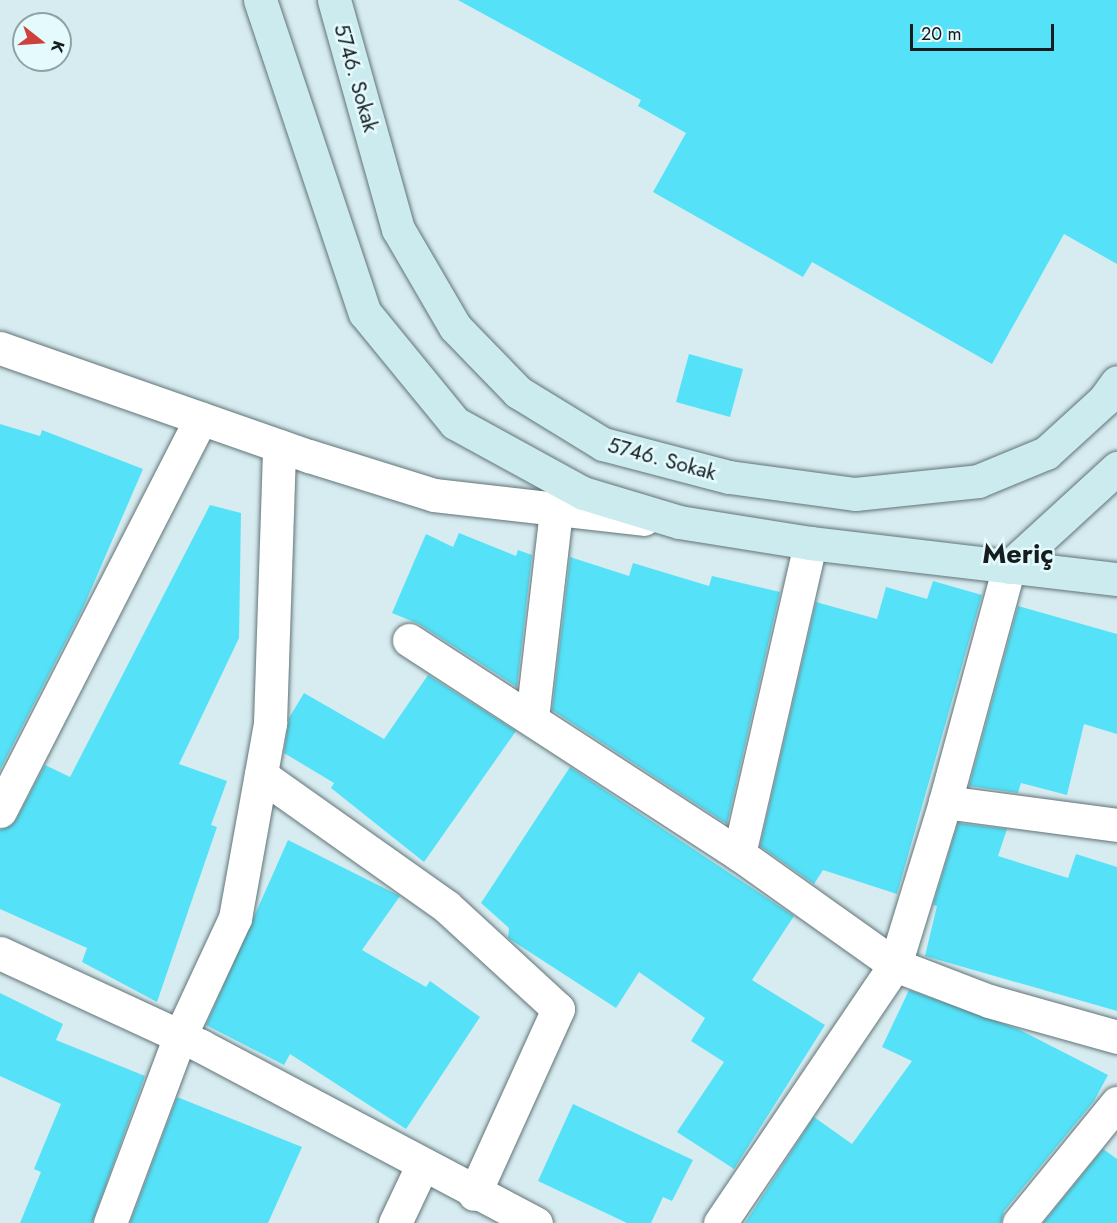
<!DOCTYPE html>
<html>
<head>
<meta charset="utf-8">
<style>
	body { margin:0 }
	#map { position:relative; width:1117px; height:1223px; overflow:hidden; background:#d7ecf0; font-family:Jost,sans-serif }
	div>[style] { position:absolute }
	.building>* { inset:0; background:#55e2f8 }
	.roads { filter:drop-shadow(0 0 2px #617478) drop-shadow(0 0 2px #617478) }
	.street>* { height:33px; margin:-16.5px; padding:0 16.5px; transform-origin:16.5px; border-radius:16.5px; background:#fff }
	.secondary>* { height:33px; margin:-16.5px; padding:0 16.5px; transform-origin:16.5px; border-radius:16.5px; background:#cbebef }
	span { translate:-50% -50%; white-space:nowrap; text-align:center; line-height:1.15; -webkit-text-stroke:5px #e4fafd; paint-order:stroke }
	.street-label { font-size:21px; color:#151d1e }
	.district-label { font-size:27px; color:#151d1e; font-weight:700 }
	.north { position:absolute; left:12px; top:12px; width:60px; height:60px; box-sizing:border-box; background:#e4fafd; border:2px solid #91a2a4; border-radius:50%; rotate:107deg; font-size:16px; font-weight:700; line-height:24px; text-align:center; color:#151d1e }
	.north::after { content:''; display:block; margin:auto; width:21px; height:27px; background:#ce403b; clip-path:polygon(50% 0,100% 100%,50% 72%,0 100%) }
	.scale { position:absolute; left:910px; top:24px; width:144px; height:27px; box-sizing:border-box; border:3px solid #151d1e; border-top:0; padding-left:8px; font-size:18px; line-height:21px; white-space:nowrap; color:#151d1e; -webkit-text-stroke:4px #e4fafd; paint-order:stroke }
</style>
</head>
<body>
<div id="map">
	<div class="building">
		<div style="clip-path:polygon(458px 0,1117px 0,1117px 264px,1064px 234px,992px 364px,812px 262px,803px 277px,653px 192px,686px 133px,638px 106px,641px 100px)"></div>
		<div style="clip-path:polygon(689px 354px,743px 369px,730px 417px,676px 402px)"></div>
		<div style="clip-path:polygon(0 424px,40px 436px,42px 430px,143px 469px,83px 608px,0 770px)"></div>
		<div style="clip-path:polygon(210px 505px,241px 513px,239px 638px,179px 764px,227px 781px,211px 825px,217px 827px,157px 1002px,82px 962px,87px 948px,0 909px,0 830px,16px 820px,45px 765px,70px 777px)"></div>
		<div style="clip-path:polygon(459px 533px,516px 556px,518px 550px,532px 555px,517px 687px,419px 624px,392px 613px,426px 534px,453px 547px)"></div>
		<div style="clip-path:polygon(570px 557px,629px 576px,633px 563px,709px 586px,712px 576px,780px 592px,727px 824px,552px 710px)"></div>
		<div style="clip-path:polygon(933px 581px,982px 595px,897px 894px,823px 870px,814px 884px,760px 846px,816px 602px,877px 619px,886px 587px,927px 599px)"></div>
		<div style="clip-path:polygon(1018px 606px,1117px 634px,1117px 734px,1084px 724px,1067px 795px,1021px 783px,1018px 793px,969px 786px)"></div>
		<div style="clip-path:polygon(428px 675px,516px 731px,424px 862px,331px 788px,334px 783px,284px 753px,289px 718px,304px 693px,384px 739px)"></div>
		<div style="clip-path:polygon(570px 767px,794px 916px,752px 980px,825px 1025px,734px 1169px,677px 1132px,724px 1062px,691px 1041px,705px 1018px,639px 972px,616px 1008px,508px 938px,509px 928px,481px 903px)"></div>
		<div style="clip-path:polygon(958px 823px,1007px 829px,998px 856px,1068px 878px,1076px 854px,1117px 867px,1117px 1011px,925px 956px,937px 906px,933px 905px)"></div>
		<div style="clip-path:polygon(288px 840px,400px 896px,362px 950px,426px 987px,430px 981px,480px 1017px,406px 1129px,290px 1054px,284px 1065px,206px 1025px)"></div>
		<div style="clip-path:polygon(909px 990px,1018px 1029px,1108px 1075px,1094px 1101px,1004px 1211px,1001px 1223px,745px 1223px,814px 1117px,852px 1144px,912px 1061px,882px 1047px)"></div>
		<div style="clip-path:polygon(0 993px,63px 1024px,56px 1040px,145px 1076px,92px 1223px,20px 1223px,41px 1172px,34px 1169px,61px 1104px,0 1076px)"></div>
		<div style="clip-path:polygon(177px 1097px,302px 1147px,268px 1223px,130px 1223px)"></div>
		<div style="clip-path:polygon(573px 1104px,693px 1160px,672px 1201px,663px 1197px,651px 1223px,627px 1223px,538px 1181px)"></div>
		<div style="clip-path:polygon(1103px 1149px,1117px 1159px,1117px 1223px,1043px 1223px)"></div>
	</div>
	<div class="roads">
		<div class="street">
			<div style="left:0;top:348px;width:327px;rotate:19.3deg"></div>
			<div style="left:309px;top:456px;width:131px;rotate:17.3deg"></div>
			<div style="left:434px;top:495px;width:211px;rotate:6.5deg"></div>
			<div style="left:409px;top:640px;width:393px;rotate:33deg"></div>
			<div style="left:739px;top:854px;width:191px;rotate:35.4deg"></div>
			<div style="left:895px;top:965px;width:101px;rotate:21deg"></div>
			<div style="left:989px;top:1001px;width:133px;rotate:15.7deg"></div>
			<div style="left:532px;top:718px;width:207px;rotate:-83.4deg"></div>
			<div style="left:261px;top:775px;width:227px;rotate:35.3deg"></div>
			<div style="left:446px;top:906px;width:152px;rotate:42.6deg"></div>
			<div style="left:558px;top:1009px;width:203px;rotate:114.4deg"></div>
			<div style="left:945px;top:802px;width:244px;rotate:-74.8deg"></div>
			<div style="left:0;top:811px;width:441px;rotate:-62.9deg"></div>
			<div style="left:739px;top:854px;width:319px;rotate:-77.1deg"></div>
			<div style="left:0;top:953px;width:221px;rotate:24.8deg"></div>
			<div style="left:201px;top:1046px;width:379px;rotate:27.9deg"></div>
			<div style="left:110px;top:1223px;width:200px;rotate:-69.5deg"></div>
			<div style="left:180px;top:1036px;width:130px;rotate:-65deg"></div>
			<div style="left:235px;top:918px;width:198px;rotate:-79.8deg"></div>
			<div style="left:270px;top:723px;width:277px;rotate:-88.1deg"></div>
			<div style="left:395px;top:1223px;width:63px;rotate:-64.7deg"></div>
			<div style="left:720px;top:1223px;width:312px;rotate:-55.9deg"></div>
			<div style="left:895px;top:965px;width:170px;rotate:-72.9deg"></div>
			<div style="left:945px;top:802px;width:174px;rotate:7.6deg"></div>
			<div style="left:1019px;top:1223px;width:155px;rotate:-50.8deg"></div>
		</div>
		<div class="secondary">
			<div style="left:260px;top:0;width:330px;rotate:71.5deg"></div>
			<div style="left:365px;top:313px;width:142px;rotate:50.7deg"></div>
			<div style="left:455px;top:423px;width:146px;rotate:28.7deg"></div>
			<div style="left:583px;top:493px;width:100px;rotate:16.8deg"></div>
			<div style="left:679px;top:522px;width:133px;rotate:9.1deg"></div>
			<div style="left:810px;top:543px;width:309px;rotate:6.7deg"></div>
			<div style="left:334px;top:0;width:238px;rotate:74.4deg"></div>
			<div style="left:398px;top:229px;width:113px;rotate:59.8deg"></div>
			<div style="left:455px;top:327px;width:91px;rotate:45.9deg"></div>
			<div style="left:518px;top:392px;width:100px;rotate:31.5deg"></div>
			<div style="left:603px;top:444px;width:130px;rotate:14.7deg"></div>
			<div style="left:729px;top:477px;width:127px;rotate:7.7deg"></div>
			<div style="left:855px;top:494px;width:124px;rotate:-6deg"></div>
			<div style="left:978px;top:481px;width:74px;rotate:-22.4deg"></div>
			<div style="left:1046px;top:453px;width:79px;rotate:-42.4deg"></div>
			<div style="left:1104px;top:400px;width:22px;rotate:-54deg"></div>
			<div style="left:1009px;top:567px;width:147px;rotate:-42.5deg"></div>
		</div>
	</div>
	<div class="street-label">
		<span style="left:356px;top:78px;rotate:74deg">5746. Sokak</span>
		<span style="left:662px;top:459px;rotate:15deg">5746. Sokak</span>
	</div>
	<div class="district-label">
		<span style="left:1018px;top:554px">Meriç</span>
	</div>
	<div class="north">K</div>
	<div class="scale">20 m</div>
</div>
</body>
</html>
